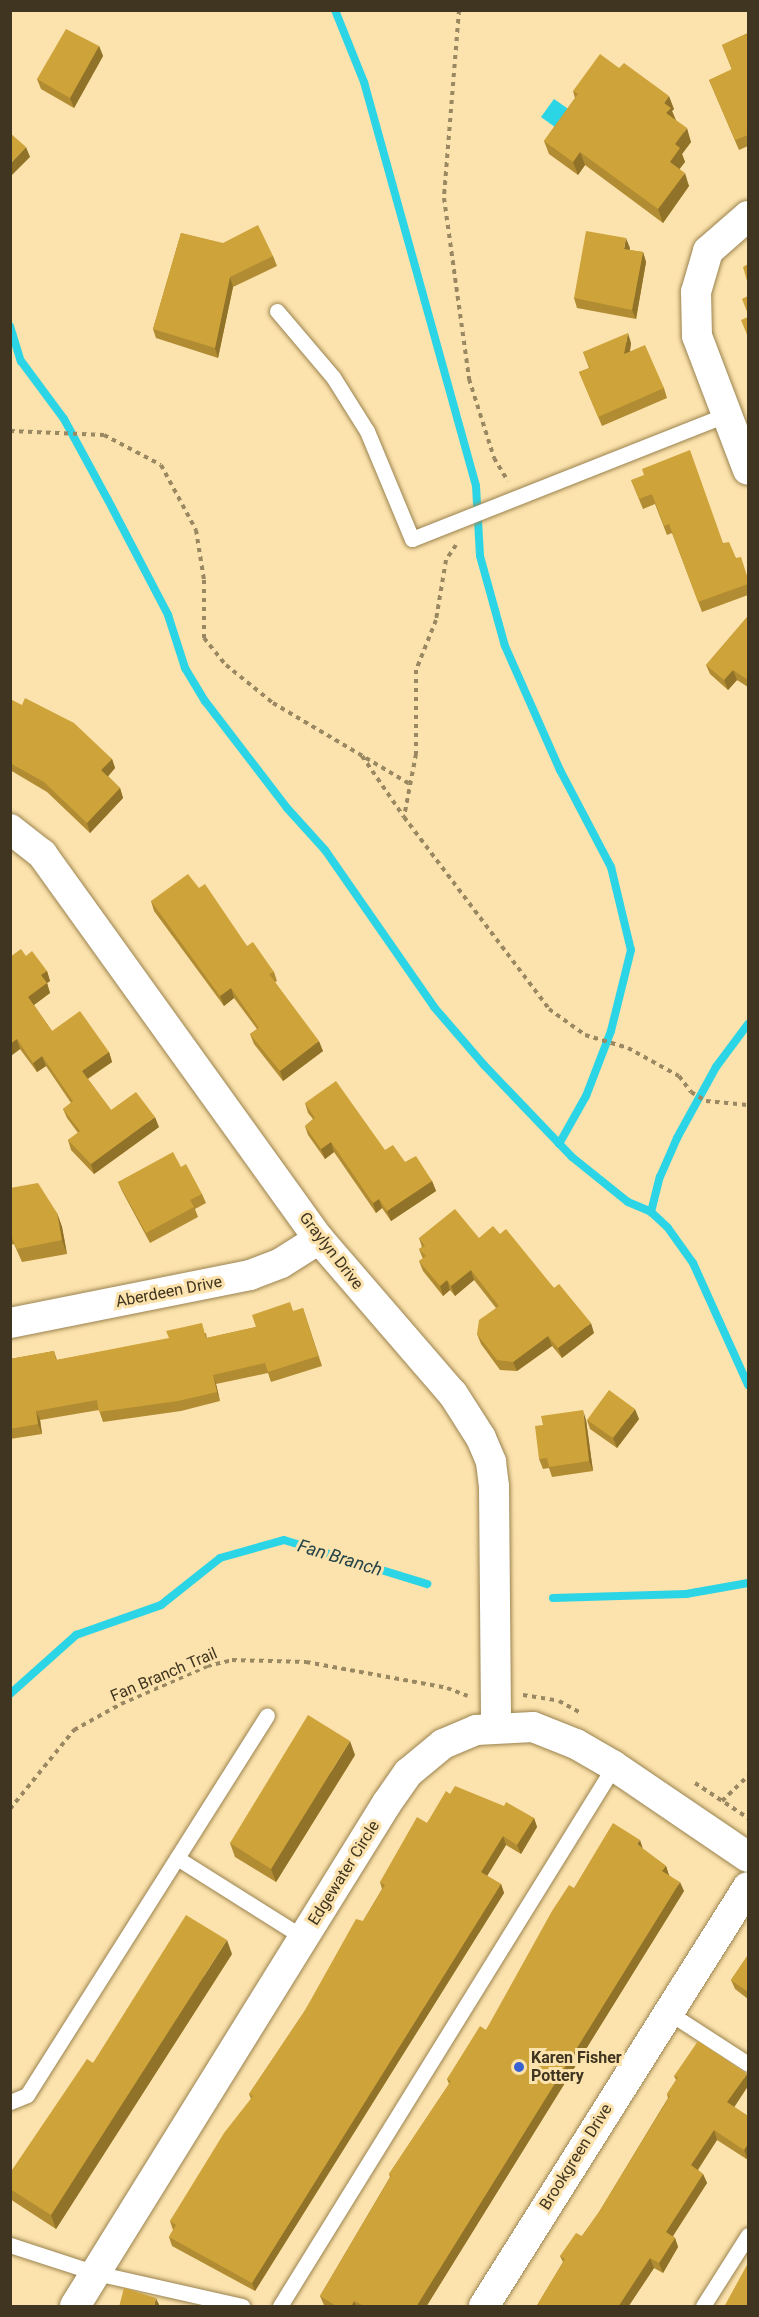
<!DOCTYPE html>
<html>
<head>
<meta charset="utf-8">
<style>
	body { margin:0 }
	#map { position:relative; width:759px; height:2317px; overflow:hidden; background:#fce2ac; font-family:Roboto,sans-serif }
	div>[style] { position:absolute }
	.water>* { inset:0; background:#2cd5e5 }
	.stream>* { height:8px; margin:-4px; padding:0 4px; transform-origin:4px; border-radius:4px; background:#2cd5e5 }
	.path>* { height:4px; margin-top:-2px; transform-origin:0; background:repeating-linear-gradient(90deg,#9a8863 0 4.5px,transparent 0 9px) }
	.roads { filter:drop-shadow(0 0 2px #9a8350) drop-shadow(0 0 2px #9a8350) }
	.service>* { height:15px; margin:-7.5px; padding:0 7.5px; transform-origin:7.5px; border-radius:7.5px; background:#fff }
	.minor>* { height:30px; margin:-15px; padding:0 15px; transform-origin:15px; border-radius:15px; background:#fff }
	.wall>* { inset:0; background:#b18c32 }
	.shaded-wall>* { inset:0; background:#907229 }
	.building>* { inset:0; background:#cea33a }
	.dots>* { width:16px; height:16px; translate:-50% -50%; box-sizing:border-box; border:3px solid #fce2ac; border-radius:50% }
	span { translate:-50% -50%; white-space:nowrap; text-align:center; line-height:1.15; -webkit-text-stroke:6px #fce2ac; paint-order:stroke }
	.street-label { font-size:16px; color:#3f3520 }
	.poi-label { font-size:16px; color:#3f3520; font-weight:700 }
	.left { translate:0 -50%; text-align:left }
	.water-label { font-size:18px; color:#244448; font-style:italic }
	.frame { position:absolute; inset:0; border:12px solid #3f3520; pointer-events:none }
</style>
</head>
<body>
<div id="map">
	<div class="water">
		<div style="clip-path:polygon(554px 99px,597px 129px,584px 148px,541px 117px)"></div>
	</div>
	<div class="stream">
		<div style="left:335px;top:10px;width:78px;rotate:68.1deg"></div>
		<div style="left:364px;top:82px;width:419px;rotate:74.5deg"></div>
		<div style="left:476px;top:486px;width:70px;rotate:86.7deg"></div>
		<div style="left:480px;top:556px;width:93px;rotate:74.5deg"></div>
		<div style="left:505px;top:646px;width:136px;rotate:66.1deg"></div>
		<div style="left:560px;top:770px;width:110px;rotate:62.3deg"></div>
		<div style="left:611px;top:867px;width:85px;rotate:76.5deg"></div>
		<div style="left:631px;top:950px;width:83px;rotate:103.9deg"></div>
		<div style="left:611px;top:1031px;width:70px;rotate:111deg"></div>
		<div style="left:586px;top:1096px;width:55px;rotate:119.4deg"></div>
		<div style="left:10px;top:326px;width:37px;rotate:73deg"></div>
		<div style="left:21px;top:361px;width:72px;rotate:53.4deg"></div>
		<div style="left:64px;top:419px;width:92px;rotate:61.5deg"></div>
		<div style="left:108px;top:500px;width:130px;rotate:62.4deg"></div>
		<div style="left:168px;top:615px;width:56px;rotate:72.2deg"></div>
		<div style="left:185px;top:668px;width:39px;rotate:59deg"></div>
		<div style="left:205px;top:701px;width:135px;rotate:52.5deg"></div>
		<div style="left:287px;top:808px;width:57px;rotate:47.9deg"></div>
		<div style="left:325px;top:850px;width:191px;rotate:55.2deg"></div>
		<div style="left:434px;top:1007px;width:77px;rotate:49.2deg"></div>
		<div style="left:484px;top:1065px;width:127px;rotate:46.3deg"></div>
		<div style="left:572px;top:1157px;width:72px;rotate:38.8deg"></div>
		<div style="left:628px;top:1202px;width:25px;rotate:23deg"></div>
		<div style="left:651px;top:1212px;width:23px;rotate:43deg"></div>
		<div style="left:668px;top:1228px;width:43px;rotate:54.5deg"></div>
		<div style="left:693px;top:1263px;width:134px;rotate:65.7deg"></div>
		<div style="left:651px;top:1212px;width:36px;rotate:-76deg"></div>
		<div style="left:660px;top:1177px;width:43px;rotate:-66.4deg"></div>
		<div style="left:677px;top:1138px;width:81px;rotate:-61.2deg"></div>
		<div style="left:716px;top:1067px;width:54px;rotate:-53.3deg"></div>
		<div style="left:553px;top:1598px;width:133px;rotate:-1.7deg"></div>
		<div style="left:686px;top:1594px;width:63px;rotate:-10.1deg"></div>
		<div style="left:10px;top:1694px;width:89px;rotate:-41.8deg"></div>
		<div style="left:76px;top:1635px;width:90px;rotate:-19.4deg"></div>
		<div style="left:161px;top:1605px;width:75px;rotate:-38.5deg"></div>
		<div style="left:220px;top:1558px;width:66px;rotate:-15.7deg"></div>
		<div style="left:284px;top:1540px;width:150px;rotate:17.1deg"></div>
	</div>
	<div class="path">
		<div style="left:459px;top:10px;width:189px;rotate:94.6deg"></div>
		<div style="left:444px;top:198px;width:183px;rotate:82.1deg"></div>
		<div style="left:469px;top:379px;width:83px;rotate:72.4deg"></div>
		<div style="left:494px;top:458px;width:27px;rotate:59deg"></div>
		<div style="left:10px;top:431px;width:94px;rotate:2.4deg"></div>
		<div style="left:104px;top:435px;width:64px;rotate:27.8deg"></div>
		<div style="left:161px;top:465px;width:74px;rotate:61.7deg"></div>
		<div style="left:196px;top:530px;width:51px;rotate:80.9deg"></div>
		<div style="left:204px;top:580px;width:58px;rotate:90deg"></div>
		<div style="left:204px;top:638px;width:35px;rotate:51deg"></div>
		<div style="left:226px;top:665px;width:60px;rotate:39deg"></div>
		<div style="left:273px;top:703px;width:159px;rotate:30.6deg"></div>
		<div style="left:456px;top:545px;width:18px;rotate:124deg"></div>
		<div style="left:446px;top:560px;width:61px;rotate:99.5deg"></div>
		<div style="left:436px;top:620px;width:54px;rotate:111.8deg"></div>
		<div style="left:416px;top:670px;width:84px;rotate:90deg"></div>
		<div style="left:416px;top:754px;width:64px;rotate:100.8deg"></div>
		<div style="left:404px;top:817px;width:241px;rotate:52.9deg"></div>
		<div style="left:549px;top:1009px;width:44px;rotate:35.8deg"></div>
		<div style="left:585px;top:1035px;width:45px;rotate:16.8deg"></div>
		<div style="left:628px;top:1048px;width:58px;rotate:28.8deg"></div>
		<div style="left:679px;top:1076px;width:20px;rotate:53deg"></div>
		<div style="left:691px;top:1092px;width:17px;rotate:31deg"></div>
		<div style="left:706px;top:1101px;width:42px;rotate:5.4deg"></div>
		<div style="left:362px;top:756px;width:74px;rotate:55.5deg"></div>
		<div style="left:523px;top:1695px;width:36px;rotate:9deg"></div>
		<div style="left:559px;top:1701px;width:25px;rotate:29deg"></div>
		<div style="left:695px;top:1783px;width:64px;rotate:33.4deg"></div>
		<div style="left:722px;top:1801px;width:36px;rotate:-44deg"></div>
		<div style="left:10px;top:1809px;width:102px;rotate:-51deg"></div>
		<div style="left:74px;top:1730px;width:54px;rotate:-29deg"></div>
		<div style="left:121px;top:1704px;width:94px;rotate:-23.8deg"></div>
		<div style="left:207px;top:1666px;width:26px;rotate:-13deg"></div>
		<div style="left:232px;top:1660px;width:74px;rotate:1.5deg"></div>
		<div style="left:306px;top:1662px;width:143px;rotate:10.4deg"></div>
		<div style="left:447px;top:1688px;width:22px;rotate:21deg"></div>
	</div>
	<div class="roads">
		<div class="service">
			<div style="left:277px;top:311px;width:87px;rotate:49.7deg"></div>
			<div style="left:333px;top:377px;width:64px;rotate:57.8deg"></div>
			<div style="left:367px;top:431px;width:117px;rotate:67.4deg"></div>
			<div style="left:412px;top:539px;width:339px;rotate:-21.6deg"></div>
			<div style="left:177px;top:1858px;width:150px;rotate:32.2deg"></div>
			<div style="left:668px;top:2012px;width:95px;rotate:33deg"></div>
			<div style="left:10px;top:2102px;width:18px;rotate:-22deg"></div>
			<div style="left:27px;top:2095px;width:449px;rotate:-57.7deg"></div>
			<div style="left:10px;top:2245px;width:90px;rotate:18deg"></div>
			<div style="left:96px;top:2273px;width:150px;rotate:12.7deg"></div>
			<div style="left:280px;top:2306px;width:635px;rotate:-58.26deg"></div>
			<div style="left:703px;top:2306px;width:84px;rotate:-57.6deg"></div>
		</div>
		<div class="minor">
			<div style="left:748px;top:216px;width:53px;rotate:138.8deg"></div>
			<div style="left:708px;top:251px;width:43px;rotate:106.3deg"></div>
			<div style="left:696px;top:292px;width:44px;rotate:88.7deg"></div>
			<div style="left:697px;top:336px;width:143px;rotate:69.2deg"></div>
			<div style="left:10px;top:829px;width:41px;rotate:38deg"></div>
			<div style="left:42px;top:854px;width:474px;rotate:54.3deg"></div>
			<div style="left:319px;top:1239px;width:205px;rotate:49.2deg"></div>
			<div style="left:453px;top:1394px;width:52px;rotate:57.5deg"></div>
			<div style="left:481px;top:1438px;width:26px;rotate:67deg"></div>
			<div style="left:491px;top:1462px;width:25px;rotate:83deg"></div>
			<div style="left:494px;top:1487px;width:240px;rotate:89.5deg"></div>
			<div style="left:10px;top:1323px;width:245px;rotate:-11.3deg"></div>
			<div style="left:250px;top:1275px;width:33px;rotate:-21deg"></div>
			<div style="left:281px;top:1263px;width:45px;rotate:-32.3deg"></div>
			<div style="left:75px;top:2306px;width:592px;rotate:-58.19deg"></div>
			<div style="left:387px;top:1803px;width:37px;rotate:-55deg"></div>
			<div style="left:408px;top:1773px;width:45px;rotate:-39.6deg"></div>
			<div style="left:443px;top:1744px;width:36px;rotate:-23deg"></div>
			<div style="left:476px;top:1730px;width:57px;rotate:-3deg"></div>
			<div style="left:533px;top:1727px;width:46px;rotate:21.6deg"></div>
			<div style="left:576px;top:1744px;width:44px;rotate:30.1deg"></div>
			<div style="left:614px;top:1766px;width:162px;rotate:34.2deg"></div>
			<div style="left:484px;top:2306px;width:495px;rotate:-57.8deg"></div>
		</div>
	</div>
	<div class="wall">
		<div style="clip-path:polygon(748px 33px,748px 146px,739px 150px,709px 80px,732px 70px,722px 45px)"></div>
		<div style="clip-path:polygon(99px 46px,103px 56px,74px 108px,41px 89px,37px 79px)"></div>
		<div style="clip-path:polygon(573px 91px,674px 109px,672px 111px,676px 120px,691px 142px,682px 154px,685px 162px,679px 169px,689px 186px,663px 223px,585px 165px,578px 175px,549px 154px,544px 141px,575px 98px)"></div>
		<div style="clip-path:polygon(181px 233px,273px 256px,277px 266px,233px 287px,218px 358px,156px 338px,153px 329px)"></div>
		<div style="clip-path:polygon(630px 248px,629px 250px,643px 252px,646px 262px,636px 319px,577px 308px,574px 298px)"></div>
		<div style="clip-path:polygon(631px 343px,630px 351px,664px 388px,667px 398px,602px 426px,579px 372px,589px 368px,583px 352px)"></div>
		<div style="clip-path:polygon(631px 480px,723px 543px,736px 558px,748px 579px,748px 595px,702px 612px,672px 533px,667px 535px,655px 504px,643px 509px)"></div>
		<div style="clip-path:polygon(748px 616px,748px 687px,737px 680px,728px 690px,710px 674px,706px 665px)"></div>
		<div style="clip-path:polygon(10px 699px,112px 759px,115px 768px,108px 776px,120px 788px,123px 798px,90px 833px,47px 792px,10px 770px)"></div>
		<div style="clip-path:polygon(199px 888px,247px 946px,274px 972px,277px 981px,275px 982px,323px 1051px,283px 1081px,254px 1044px,250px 1034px,257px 1029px,234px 998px,224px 1006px,154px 911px,151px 901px)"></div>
		<div style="clip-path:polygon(10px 957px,47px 971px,50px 981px,47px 983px,50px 993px,34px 1005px,52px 1031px,109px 1052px,112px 1062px,88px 1079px,111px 1110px,159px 1127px,94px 1174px,71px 1150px,68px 1140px,78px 1133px,67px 1118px,63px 1109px,71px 1103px,46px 1066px,37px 1072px,20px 1049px,12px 1055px,10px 1053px)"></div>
		<div style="clip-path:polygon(305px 1103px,405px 1162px,432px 1181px,436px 1191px,391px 1221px,382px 1208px,376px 1213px,334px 1152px,325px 1159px,308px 1135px,305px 1126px,313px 1119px,308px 1113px)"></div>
		<div style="clip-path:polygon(181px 1167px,202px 1194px,206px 1203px,195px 1209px,198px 1217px,150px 1243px,122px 1191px,118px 1182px)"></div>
		<div style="clip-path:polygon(10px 1188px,57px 1213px,62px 1227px,67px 1254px,22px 1262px,14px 1244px,10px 1245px)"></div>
		<div style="clip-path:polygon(500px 1234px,554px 1288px,594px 1333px,562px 1358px,552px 1346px,517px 1371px,500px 1370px,481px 1344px,477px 1334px,496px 1308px,474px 1280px,455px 1296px,450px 1290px,443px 1296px,423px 1271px,419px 1261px,423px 1259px,419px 1249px,422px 1247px,419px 1238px,479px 1238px)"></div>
		<div style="clip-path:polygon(303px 1308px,322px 1366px,271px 1382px,268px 1373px,216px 1384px,220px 1401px,181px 1411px,103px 1422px,99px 1410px,40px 1420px,42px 1434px,10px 1439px,10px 1359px,54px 1351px,57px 1360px,206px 1333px,207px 1338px,256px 1327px)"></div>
		<div style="clip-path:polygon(639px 1419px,617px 1448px,590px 1429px,587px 1420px)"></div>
		<div style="clip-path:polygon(586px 1420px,593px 1471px,552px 1477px,549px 1468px,543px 1469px,539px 1459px)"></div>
		<div style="clip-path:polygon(355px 1755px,276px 1882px,235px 1857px,230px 1843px)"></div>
		<div style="clip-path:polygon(450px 1794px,534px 1818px,537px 1827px,521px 1854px,506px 1845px,487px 1876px,501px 1884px,504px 1893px,255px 2291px,172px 2246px,169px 2237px,173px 2230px,170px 2221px,251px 2099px,249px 2094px,304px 2012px,363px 1921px,382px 1889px,380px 1882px)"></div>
		<div style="clip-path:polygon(643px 1849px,666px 1866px,669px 1875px,684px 1891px,426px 2307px,326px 2307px,324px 2305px,320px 2296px,390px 2177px,389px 2174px,449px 2084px,447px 2079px,486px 2030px,574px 1888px)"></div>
		<div style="clip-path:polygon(232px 1954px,56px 2229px,10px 2199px,10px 2173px,93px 2063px)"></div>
		<div style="clip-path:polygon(748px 1955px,748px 1999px,735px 1989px,731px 1980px)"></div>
		<div style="clip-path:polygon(674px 2076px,748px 2079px,748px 2086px,734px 2107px,748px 2116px,748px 2160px,717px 2140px,698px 2170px,703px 2174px,707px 2183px,673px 2236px,675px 2238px,678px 2247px,663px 2273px,654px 2268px,628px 2307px,536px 2307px,563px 2262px,560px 2256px,582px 2236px,599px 2212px,668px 2098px,667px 2094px,676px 2080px)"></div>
	</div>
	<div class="shaded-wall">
		<div style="clip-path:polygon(99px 46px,103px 56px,74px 108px,70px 98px)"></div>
		<div style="clip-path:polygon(669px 96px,674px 109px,672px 111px,676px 121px,671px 127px,664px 103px)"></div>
		<div style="clip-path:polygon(687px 128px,691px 142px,682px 154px,685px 162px,675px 175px,670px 162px,675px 144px)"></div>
		<div style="clip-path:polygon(26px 147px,30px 157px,10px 177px,10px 164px)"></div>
		<div style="clip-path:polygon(580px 152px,585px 165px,578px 175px,573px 162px)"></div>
		<div style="clip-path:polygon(685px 173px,689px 186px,663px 223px,658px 209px)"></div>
		<div style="clip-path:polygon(626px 238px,630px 248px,628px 259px,624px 249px)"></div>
		<div style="clip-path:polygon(643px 252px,646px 262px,636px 319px,632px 310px)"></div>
		<div style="clip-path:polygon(230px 277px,233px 287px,218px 358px,215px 348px)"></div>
		<div style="clip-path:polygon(628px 333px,631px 343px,628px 363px,624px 354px)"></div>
		<div style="clip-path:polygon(733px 670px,737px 680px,728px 690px,724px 680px)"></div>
		<div style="clip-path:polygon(112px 759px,115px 768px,105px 780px,101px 770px)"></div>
		<div style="clip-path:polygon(120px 788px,123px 798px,90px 833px,87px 823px)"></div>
		<div style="clip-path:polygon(47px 971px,50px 981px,47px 983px,50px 993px,31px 1007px,28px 997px,41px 975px)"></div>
		<div style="clip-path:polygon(231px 988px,234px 998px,224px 1006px,220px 996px)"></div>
		<div style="clip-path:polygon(17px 1039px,20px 1049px,12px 1055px,10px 1051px,10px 1044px)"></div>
		<div style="clip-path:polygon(319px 1041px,323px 1051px,283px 1081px,280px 1071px)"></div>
		<div style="clip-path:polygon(109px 1052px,112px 1062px,85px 1080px,82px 1071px)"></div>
		<div style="clip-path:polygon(42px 1056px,46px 1066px,37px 1072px,33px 1063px)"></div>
		<div style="clip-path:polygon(155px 1117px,159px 1127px,94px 1174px,91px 1164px)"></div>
		<div style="clip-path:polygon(331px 1142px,334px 1152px,325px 1159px,321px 1149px)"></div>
		<div style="clip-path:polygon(432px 1181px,436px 1191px,391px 1221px,387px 1211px)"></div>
		<div style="clip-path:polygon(379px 1199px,382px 1208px,376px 1213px,373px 1203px)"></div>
		<div style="clip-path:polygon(57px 1213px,62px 1227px,67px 1254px,62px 1240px)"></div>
		<div style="clip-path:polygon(471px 1270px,474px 1280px,455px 1296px,451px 1286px)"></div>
		<div style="clip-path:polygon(447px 1280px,450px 1290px,443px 1296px,440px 1286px)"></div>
		<div style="clip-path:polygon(591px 1323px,594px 1333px,562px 1358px,558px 1348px)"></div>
		<div style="clip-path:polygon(548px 1336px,552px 1346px,517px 1371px,513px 1362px)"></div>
		<div style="clip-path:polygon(213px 1375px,216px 1384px,220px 1401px,217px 1392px)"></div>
		<div style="clip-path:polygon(635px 1409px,639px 1419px,617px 1448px,613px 1438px)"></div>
		<div style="clip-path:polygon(583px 1410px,586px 1420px,593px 1471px,589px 1461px)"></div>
		<div style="clip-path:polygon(36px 1411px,40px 1420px,42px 1434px,38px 1424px)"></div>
		<div style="clip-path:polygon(350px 1741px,355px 1755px,276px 1882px,271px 1869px)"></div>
		<div style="clip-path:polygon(534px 1818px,537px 1827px,521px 1854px,517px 1845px)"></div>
		<div style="clip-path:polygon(503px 1836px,506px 1845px,484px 1881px,481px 1872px)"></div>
		<div style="clip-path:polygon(640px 1840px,643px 1849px,637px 1844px)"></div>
		<div style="clip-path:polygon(666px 1866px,669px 1876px,662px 1871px)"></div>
		<div style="clip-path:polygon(680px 1882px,684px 1891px,426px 2307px,416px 2307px)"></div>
		<div style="clip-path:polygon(501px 1884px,504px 1893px,255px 2291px,252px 2283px)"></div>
		<div style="clip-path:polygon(227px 1940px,232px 1954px,56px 2229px,51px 2215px)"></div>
		<div style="clip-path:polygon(747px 2074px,748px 2079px,748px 2086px,731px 2112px,727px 2102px)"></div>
		<div style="clip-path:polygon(714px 2130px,717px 2140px,694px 2175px,691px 2165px)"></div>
		<div style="clip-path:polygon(748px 2144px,748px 2160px,744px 2150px)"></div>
		<div style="clip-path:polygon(703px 2174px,707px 2183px,669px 2242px,666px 2232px)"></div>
		<div style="clip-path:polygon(675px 2238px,678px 2247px,663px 2273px,659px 2263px)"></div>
		<div style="clip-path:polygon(650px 2258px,654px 2268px,628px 2307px,618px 2307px)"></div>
		<div style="clip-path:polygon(156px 2298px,160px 2307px,154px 2307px)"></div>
		<div style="clip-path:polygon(354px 2301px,356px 2307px,351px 2307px)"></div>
	</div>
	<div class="building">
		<div style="clip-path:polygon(66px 29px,99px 46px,70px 98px,37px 79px)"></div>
		<div style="clip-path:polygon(748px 33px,748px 135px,735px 140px,709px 80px,732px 69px,722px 45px)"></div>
		<div style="clip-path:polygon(600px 54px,619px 68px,624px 63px,669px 96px,664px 103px,671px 108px,666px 113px,687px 128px,675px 144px,680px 148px,670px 162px,685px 173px,658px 209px,580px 152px,573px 162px,544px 141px,578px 94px,573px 91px)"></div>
		<div style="clip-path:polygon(10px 133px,26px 147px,10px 164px)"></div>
		<div style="clip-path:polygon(258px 225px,273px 256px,230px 277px,215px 348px,153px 329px,181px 233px,223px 243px)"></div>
		<div style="clip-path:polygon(586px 231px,626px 238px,624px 249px,643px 252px,632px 310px,574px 298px)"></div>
		<div style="clip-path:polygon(748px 264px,748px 284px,743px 267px)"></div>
		<div style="clip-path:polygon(748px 296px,748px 314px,742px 299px)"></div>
		<div style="clip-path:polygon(748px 317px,748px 337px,741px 320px)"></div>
		<div style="clip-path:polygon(628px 333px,624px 354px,645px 345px,664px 388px,598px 417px,579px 372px,590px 368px,583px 352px)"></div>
		<div style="clip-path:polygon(690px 450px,723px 543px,729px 542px,736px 558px,741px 557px,748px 579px,748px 584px,698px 602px,669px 524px,664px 526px,652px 494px,639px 499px,631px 480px,644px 475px,642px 469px)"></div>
		<div style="clip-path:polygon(748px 616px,748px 680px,733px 670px,724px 680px,706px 665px)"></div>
		<div style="clip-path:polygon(25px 698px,74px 723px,112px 759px,101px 770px,120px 788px,87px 823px,44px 782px,10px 763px,10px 699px,22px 705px)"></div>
		<div style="clip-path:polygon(188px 874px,199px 888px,205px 884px,247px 946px,253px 942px,274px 972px,269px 974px,319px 1041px,280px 1071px,250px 1034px,259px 1028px,231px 988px,220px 996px,151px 901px)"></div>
		<div style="clip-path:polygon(21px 949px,26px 956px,32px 951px,47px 971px,41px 975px,47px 983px,28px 997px,52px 1031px,80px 1011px,109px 1052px,82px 1071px,111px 1110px,136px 1092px,155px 1117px,91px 1164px,68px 1140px,80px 1131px,63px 1109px,73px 1101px,42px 1056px,33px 1063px,17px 1039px,10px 1044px,10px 957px)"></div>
		<div style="clip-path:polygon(336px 1081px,385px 1150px,393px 1145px,405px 1162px,416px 1156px,432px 1181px,387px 1211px,379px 1199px,373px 1203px,331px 1142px,321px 1149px,305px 1126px,315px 1118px,305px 1103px)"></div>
		<div style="clip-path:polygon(173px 1152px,181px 1167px,186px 1164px,202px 1194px,190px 1200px,194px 1207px,146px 1233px,118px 1182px)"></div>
		<div style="clip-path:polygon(38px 1183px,57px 1213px,62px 1240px,17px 1249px,10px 1234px,10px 1188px)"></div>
		<div style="clip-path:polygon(455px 1209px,479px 1238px,493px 1226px,500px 1234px,506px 1229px,554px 1288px,559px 1284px,591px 1323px,558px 1348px,548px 1336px,513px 1362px,497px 1360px,477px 1334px,479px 1320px,499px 1306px,471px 1270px,451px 1286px,447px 1280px,440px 1286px,419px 1261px,426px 1256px,419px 1249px,425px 1246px,419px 1238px)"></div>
		<div style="clip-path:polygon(290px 1302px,293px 1311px,303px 1308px,318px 1356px,268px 1372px,265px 1363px,213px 1375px,217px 1392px,178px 1401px,99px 1412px,97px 1400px,36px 1411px,38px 1424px,10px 1429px,10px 1359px,54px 1351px,56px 1360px,169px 1338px,166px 1331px,202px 1323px,206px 1338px,256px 1327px,252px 1315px)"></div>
		<div style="clip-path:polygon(609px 1390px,635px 1409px,613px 1438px,587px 1420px)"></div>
		<div style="clip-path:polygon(583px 1410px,589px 1461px,549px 1467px,547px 1458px,539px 1459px,535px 1426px,543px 1425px,541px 1416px)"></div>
		<div style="clip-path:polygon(308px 1715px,350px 1741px,271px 1869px,230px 1843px)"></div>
		<div style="clip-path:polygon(455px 1786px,504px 1806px,506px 1802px,534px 1818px,517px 1845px,503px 1836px,481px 1872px,501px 1884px,252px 2283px,169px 2237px,176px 2225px,170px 2221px,224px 2133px,253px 2096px,249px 2094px,304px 2012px,356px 1919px,363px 1921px,385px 1885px,380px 1882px,417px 1817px,427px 1823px,446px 1791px,450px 1794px)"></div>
		<div style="clip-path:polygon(613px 1823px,640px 1840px,637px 1844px,666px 1866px,662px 1871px,680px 1882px,416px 2307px,366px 2307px,354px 2301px,351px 2307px,338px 2307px,320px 2296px,391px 2176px,389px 2174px,451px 2081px,447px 2079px,480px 2026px,486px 2030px,552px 1911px,569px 1885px,574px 1888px)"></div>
		<div style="clip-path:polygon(186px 1915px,227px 1940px,51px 2215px,10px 2189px,10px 2173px,87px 2059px,93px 2063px)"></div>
		<div style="clip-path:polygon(748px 1955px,748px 1992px,731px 1980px)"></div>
		<div style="clip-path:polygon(698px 2041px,747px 2074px,727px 2102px,748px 2116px,748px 2144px,744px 2150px,714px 2130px,691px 2165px,703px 2174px,666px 2232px,675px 2238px,659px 2263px,650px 2258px,618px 2307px,613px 2307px,611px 2305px,610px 2307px,536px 2307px,565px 2259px,560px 2256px,576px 2233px,582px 2236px,599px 2212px,670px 2096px,667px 2094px,678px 2077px,674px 2076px)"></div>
		<div style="clip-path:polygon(748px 2263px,748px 2307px,724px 2307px)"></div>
		<div style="clip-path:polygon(124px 2288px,156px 2298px,154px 2307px,119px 2307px)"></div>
	</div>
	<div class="dots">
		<div style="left:519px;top:2067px;background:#3862d2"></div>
	</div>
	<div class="street-label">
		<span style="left:331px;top:1251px;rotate:52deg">Graylyn Drive</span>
		<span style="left:169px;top:1292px;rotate:-11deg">Aberdeen Drive</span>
		<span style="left:164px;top:1675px;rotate:-23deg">Fan Branch Trail</span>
		<span style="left:344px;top:1873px;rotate:-58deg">Edgewater Circle</span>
		<span style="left:576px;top:2157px;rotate:-58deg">Brookgreen Drive</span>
	</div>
	<div class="poi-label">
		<span class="left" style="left:531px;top:2067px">Karen Fisher<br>Pottery</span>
	</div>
	<div class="water-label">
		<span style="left:340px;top:1558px;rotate:17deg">Fan Branch</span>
	</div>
	<div class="frame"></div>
</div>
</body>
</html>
